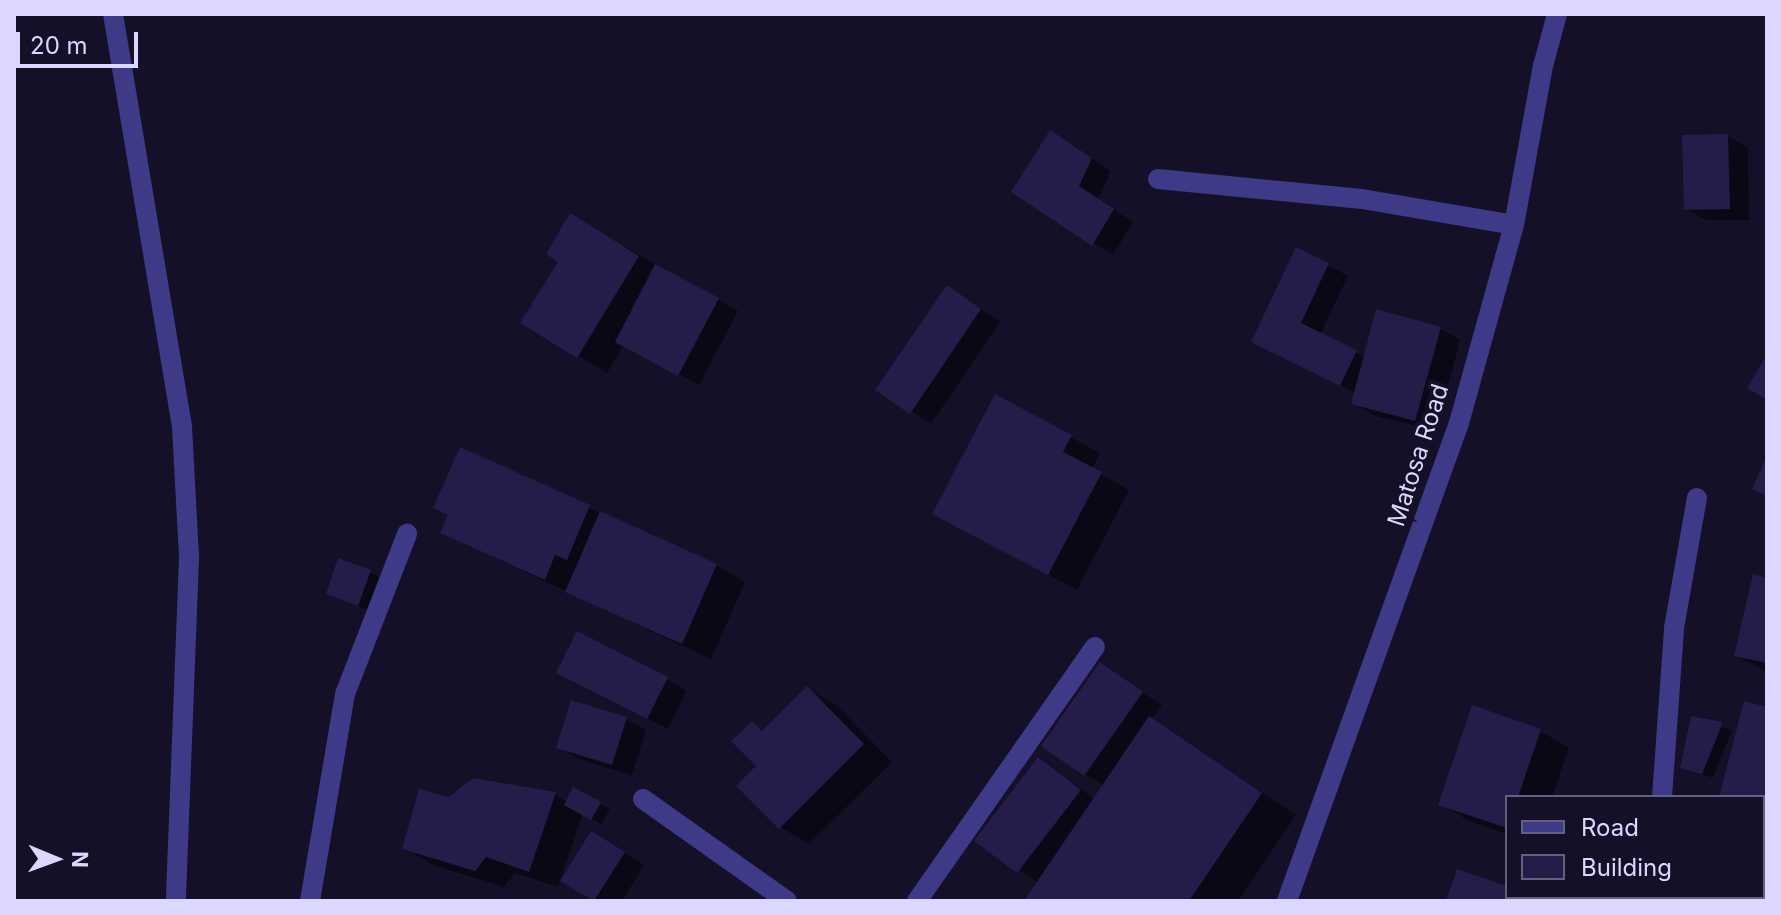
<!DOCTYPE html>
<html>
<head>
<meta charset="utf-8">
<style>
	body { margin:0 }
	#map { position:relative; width:1781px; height:915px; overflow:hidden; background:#141028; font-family:Inter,sans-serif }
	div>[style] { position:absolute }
	.shadow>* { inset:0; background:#0007 }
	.building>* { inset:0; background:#251c49 }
	.service>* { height:20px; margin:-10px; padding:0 10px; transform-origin:10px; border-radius:10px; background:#3e3a87 }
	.minor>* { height:20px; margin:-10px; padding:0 10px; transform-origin:10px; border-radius:10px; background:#3e3a87 }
	.tertiary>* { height:20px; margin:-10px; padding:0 10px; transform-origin:10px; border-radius:10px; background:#3e3a87 }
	span { translate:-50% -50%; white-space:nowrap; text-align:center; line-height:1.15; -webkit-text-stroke:8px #141028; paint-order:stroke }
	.street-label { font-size:24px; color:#dcd7ff }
	.frame { position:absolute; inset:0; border:16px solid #dcd7ff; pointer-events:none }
	.legend { position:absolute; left:1505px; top:795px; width:260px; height:104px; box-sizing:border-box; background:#141028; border:2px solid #64607e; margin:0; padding:10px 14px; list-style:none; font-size:24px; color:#dcd7ff }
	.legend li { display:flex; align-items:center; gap:16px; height:40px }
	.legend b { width:40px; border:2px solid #64607e }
	.north { position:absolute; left:16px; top:819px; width:80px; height:80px; -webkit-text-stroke:6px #141028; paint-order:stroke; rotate:91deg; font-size:22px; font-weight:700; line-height:32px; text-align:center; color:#dcd7ff }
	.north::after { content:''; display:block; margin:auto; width:28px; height:36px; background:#dcd7ff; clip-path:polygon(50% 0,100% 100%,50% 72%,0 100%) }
	.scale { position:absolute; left:16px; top:32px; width:122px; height:36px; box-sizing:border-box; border:4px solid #dcd7ff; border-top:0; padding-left:10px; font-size:24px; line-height:28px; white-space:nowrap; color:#dcd7ff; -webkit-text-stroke:6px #141028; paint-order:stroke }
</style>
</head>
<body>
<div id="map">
	<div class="shadow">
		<div style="clip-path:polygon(1728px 136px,1748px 148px,1749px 220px,1706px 220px,1686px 209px)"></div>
		<div style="clip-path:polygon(1071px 144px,1111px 171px,1098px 199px,1133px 222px,1113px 255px,1014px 191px)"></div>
		<div style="clip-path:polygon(599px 232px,738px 311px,699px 385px,624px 345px,607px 373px,523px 322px)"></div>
		<div style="clip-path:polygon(1328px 265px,1348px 276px,1320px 335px,1365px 357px,1440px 328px,1460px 340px,1436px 431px,1373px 415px,1353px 403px,1356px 393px,1273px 353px)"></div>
		<div style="clip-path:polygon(948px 287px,1000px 322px,931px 424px,878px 390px)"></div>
		<div style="clip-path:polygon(995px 396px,1100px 453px,1092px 469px,1129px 490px,1077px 590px,934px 514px)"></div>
		<div style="clip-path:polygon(461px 450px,716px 565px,745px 582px,711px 659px,442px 533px,450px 516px)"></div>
		<div style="clip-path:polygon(370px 572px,380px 578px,368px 610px,338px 598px)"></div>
		<div style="clip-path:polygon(1767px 580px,1767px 672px,1736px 655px)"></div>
		<div style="clip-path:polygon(1101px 665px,1162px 705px,1151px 720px,1296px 815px,1238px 901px,1028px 901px,1038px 883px,977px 840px,1038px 759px,1095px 799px,1104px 786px,1085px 774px)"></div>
		<div style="clip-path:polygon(667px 679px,687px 691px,668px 729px,578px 683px)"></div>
		<div style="clip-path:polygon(807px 688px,836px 705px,892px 762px,809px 844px,780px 827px,759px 766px,752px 723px,765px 731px)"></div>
		<div style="clip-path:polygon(1473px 708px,1540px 731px,1569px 748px,1552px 797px,1507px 797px,1507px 834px,1469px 821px,1441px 804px)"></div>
		<div style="clip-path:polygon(1693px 718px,1732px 730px,1713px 778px,1682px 767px)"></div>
		<div style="clip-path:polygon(626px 719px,646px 730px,632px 775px,578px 759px,558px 747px)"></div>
		<div style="clip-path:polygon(574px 789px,610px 809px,601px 824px,583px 813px,558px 887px,515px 873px,504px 887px,433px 865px,404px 848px,450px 799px,555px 794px,568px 802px)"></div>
		<div style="clip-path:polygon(612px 845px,644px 865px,622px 901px,594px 901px,562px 881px)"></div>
		<div style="clip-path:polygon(1507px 888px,1507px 897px,1526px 897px,1533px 901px,1448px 901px)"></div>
	</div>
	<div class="building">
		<div style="clip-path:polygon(1050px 130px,1092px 158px,1079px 186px,1114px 209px,1092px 246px,1011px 192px)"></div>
		<div style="clip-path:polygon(1728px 134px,1730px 209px,1684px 210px,1682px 135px)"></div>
		<div style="clip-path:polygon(570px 213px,639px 256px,577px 358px,520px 323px,558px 262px,546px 254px)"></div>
		<div style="clip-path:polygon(1296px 247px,1329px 263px,1301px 323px,1357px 350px,1340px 386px,1251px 342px)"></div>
		<div style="clip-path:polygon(655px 264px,719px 298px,678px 376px,615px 342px)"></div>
		<div style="clip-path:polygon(947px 285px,981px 309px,910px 414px,875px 390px)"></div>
		<div style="clip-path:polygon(1376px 309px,1441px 327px,1415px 421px,1351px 404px)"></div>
		<div style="clip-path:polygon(1767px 354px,1767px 400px,1747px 388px)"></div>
		<div style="clip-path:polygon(995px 394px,1072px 435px,1063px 452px,1102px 472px,1048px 575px,932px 514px)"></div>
		<div style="clip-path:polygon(460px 447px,590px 505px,567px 560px,555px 555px,545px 580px,440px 533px,448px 515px,433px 508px)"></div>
		<div style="clip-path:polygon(1767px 456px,1767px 496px,1752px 489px)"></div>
		<div style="clip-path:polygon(600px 511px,717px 564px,682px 644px,565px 592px)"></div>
		<div style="clip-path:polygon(338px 558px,371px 570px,358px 606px,326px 594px)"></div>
		<div style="clip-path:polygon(1753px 574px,1767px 578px,1767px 663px,1734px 656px)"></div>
		<div style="clip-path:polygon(577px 631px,668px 677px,647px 719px,556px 673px)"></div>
		<div style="clip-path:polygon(1100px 662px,1143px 692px,1084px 776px,1041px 746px)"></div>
		<div style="clip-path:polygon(807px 686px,864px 744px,779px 829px,736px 786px,756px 766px,731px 741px,752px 721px,762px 731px)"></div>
		<div style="clip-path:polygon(571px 700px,627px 717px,612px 765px,556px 748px)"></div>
		<div style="clip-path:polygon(1744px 701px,1767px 707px,1767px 827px,1763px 826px,1763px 797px,1719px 797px)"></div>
		<div style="clip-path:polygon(1472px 705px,1541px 729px,1518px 797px,1507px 797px,1507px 828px,1438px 805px)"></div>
		<div style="clip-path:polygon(1149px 716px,1262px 793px,1189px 901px,1024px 901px)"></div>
		<div style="clip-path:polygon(1691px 716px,1723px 722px,1702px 774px,1680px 768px)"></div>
		<div style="clip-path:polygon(1038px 757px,1081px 790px,1017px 873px,974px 841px)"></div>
		<div style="clip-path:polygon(473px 778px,556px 792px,529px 872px,486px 857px,475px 871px,402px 849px,419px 789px,449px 797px)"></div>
		<div style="clip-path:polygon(573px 787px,601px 802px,591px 820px,564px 805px)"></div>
		<div style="clip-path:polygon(591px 831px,625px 852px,594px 901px,560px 881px)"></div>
		<div style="clip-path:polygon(1457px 869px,1507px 886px,1507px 897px,1514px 897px,1513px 901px,1446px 901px)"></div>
	</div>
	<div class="service">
		<div style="left:917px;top:901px;width:310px;rotate:-55deg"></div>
	</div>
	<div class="minor">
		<div style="left:113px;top:14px;width:419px;rotate:80.5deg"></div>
		<div style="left:182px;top:427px;width:131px;rotate:86.9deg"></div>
		<div style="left:189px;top:558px;width:343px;rotate:92.2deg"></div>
		<div style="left:1158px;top:179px;width:205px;rotate:5.6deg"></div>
		<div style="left:1362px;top:199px;width:154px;rotate:9.7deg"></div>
		<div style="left:1662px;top:797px;width:169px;rotate:-85.9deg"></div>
		<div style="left:1674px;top:628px;width:132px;rotate:-80deg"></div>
		<div style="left:643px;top:799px;width:176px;rotate:35.3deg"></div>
		<div style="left:310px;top:901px;width:210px;rotate:-80.4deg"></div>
		<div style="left:345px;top:694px;width:172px;rotate:-68.8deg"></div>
		<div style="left:1655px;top:901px;width:4px;rotate:-90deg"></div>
	</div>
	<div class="tertiary">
		<div style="left:1287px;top:901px;width:508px;rotate:-70.21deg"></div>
		<div style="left:1459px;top:423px;width:205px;rotate:-74.5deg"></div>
		<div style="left:1514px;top:225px;width:162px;rotate:-79.7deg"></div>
		<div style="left:1543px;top:66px;width:54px;rotate:-74.9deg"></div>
	</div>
	<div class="street-label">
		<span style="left:1418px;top:455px;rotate:-72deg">Matosa Road</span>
	</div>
	<div class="frame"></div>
	<ul class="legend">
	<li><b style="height:10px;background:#3e3a87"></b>Road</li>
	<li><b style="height:22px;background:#251c49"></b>Building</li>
	</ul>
	<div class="north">N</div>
	<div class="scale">20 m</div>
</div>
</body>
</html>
